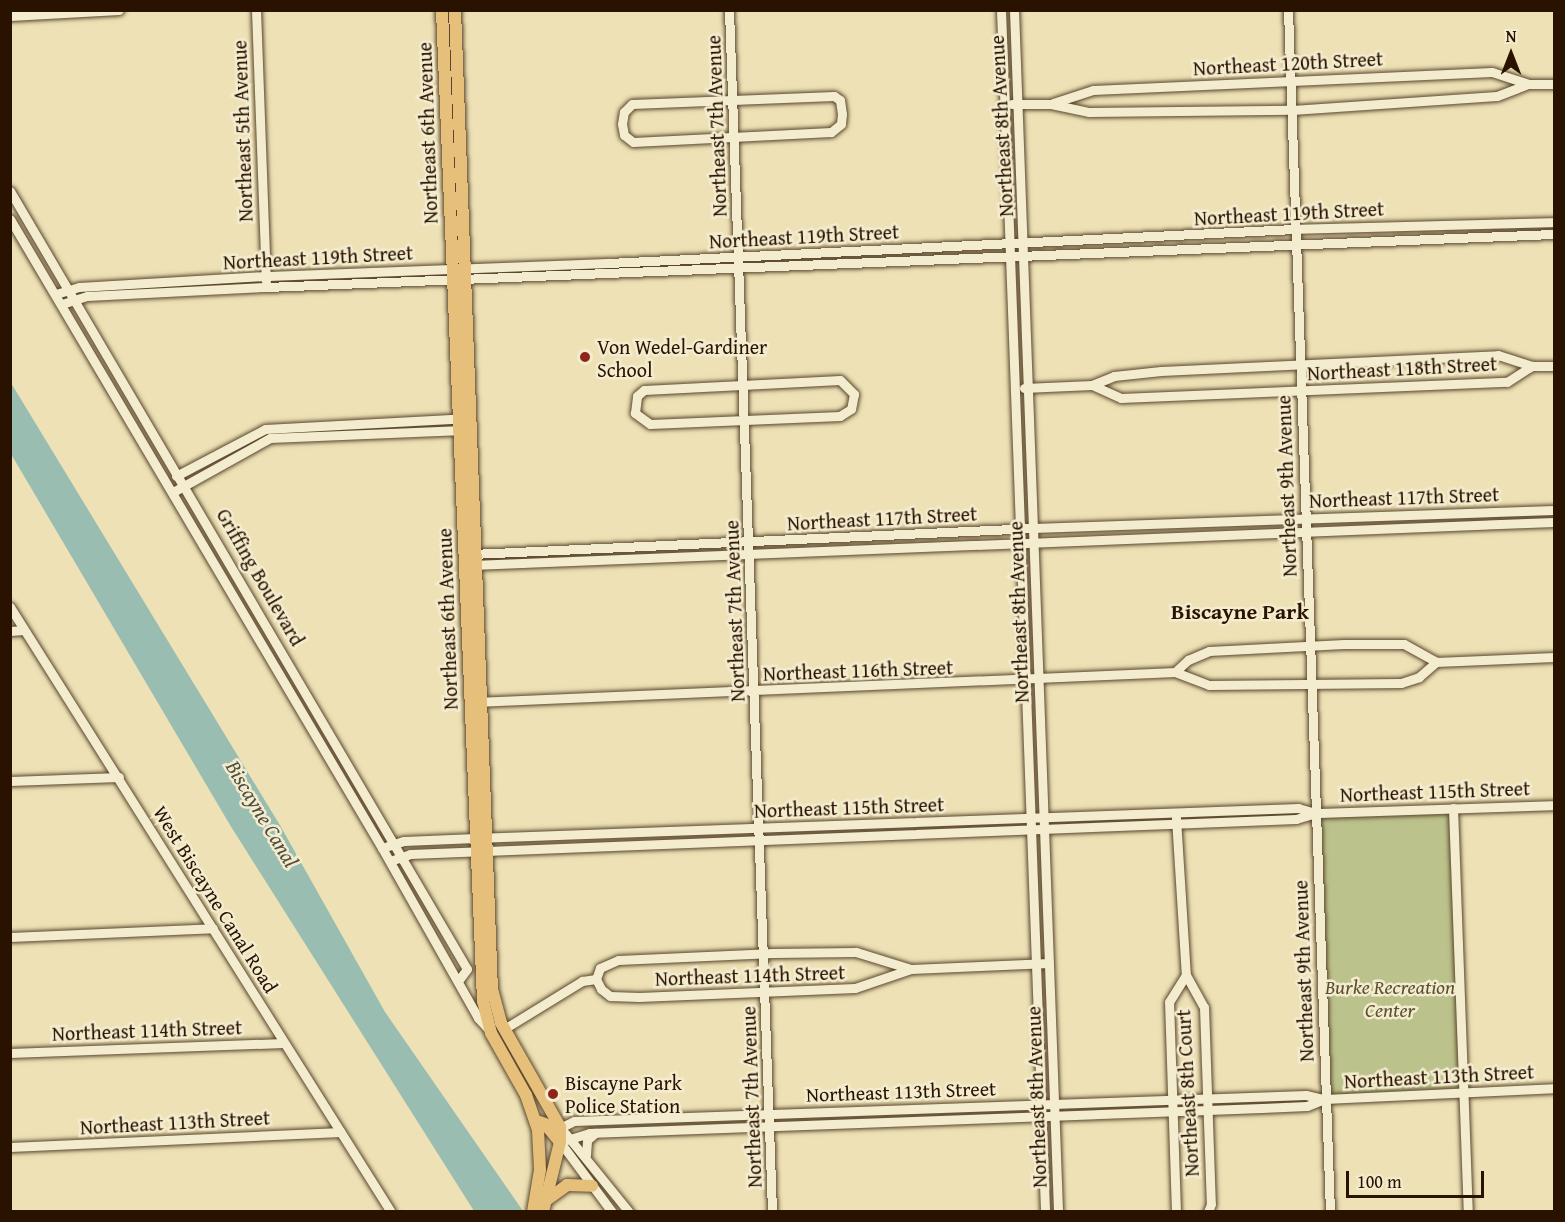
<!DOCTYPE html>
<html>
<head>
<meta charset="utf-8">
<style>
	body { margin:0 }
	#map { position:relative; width:1565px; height:1222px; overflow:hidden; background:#ede1b5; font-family:"Gentium Book Plus",serif }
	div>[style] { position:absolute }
	.green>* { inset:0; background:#bcc28b }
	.water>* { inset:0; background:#99bdb1 }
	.roads { filter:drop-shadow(0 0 2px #5a462d) drop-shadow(0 0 2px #5a462d) }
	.minor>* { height:9px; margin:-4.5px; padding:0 4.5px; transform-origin:4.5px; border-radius:4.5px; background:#f3eccf }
	.major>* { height:12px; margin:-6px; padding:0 6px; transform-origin:6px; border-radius:6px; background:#e6c07a }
	.dots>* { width:16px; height:16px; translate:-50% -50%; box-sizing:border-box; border:3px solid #f3eccf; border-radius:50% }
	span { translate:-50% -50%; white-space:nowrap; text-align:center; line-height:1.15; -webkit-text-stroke:5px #f3eccf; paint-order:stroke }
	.street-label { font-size:20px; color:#291200 }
	.poi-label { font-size:20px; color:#291200 }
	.left { translate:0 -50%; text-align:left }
	.park-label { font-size:20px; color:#5c5031; font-style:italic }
	.water-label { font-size:21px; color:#504e3e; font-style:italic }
	.quarter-label { font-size:22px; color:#291200; font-weight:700 }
	.frame { position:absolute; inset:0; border:12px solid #291200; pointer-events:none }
	.north { position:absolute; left:1481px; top:24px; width:60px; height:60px; -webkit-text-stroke:4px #f3eccf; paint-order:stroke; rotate:0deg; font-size:16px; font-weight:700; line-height:24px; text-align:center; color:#291200 }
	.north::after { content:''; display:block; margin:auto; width:21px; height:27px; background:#291200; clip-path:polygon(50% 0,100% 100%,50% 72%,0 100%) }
	.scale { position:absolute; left:1346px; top:1171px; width:138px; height:27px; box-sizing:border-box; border:3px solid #291200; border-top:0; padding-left:8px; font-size:18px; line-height:21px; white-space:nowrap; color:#291200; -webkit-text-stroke:4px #f3eccf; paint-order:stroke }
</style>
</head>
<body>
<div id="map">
	<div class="green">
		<div style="clip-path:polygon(1453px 808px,1462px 1093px,1324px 1099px,1316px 813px)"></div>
	</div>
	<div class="water">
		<div style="clip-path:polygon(11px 383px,281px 827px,385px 1012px,523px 1211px,474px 1211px,230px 825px,11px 454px)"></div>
	</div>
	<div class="roads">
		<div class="minor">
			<div style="left:256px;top:10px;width:271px;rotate:87.9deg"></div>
			<div style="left:729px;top:10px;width:1203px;rotate:87.95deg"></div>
			<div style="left:1001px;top:10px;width:1203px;rotate:87.9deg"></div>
			<div style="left:1014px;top:10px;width:1203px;rotate:87.9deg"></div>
			<div style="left:1288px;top:10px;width:1203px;rotate:88deg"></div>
			<div style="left:10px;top:16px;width:109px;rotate:-3.2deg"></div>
			<div style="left:834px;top:96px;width:7px;rotate:34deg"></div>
			<div style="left:840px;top:100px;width:14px;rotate:82deg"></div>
			<div style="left:842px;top:114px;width:10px;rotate:96deg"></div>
			<div style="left:841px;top:124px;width:13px;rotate:141deg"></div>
			<div style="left:831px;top:132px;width:198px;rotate:177.1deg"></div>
			<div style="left:633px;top:142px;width:11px;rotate:-142deg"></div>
			<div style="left:624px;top:135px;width:11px;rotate:-100deg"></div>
			<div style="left:622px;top:124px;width:12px;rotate:-81deg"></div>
			<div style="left:624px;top:112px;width:11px;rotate:-45deg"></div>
			<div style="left:632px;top:104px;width:202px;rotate:-2.3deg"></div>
			<div style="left:1053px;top:103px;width:42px;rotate:-18deg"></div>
			<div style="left:1093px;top:90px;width:399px;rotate:-2.6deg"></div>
			<div style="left:1492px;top:72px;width:38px;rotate:18deg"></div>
			<div style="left:1528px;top:84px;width:26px"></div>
			<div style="left:1012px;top:104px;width:39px"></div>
			<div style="left:1051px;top:104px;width:39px;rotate:12deg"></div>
			<div style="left:1089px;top:112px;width:203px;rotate:-0.6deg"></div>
			<div style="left:1292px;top:110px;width:205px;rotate:-3.9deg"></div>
			<div style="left:1497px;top:96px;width:33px;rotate:-21deg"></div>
			<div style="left:10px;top:191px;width:902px;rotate:59.57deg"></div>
			<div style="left:467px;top:969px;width:15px;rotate:127deg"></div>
			<div style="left:10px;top:219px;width:731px;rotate:59.4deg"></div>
			<div style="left:382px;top:848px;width:195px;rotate:60.5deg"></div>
			<div style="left:478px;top:1018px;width:18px;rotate:47deg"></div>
			<div style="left:56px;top:294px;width:24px;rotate:-17deg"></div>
			<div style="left:79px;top:287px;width:187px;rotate:-3.4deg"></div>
			<div style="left:266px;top:276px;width:343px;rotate:-2.2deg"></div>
			<div style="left:609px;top:263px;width:686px;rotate:-2.84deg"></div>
			<div style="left:1294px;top:229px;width:260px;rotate:-1.5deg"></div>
			<div style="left:62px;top:304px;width:26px;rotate:-18deg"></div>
			<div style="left:87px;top:296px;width:180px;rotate:-2.9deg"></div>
			<div style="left:267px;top:287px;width:1288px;rotate:-2.36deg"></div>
			<div style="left:840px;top:380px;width:20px;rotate:45deg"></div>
			<div style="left:854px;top:394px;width:15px;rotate:101deg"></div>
			<div style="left:851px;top:409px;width:13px;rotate:148deg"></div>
			<div style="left:840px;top:416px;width:190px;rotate:177.6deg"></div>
			<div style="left:650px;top:424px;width:19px;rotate:-144deg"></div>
			<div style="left:635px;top:413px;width:17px;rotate:-83deg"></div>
			<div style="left:637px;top:396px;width:9px;rotate:-41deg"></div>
			<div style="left:644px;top:390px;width:196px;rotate:-2.9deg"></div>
			<div style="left:1092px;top:385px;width:32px;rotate:24deg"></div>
			<div style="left:1121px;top:398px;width:386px;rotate:-2.4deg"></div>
			<div style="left:1507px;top:382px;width:30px;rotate:-33deg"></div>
			<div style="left:1024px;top:388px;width:68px;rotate:-2.5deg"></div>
			<div style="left:1092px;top:385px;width:24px;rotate:-22deg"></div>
			<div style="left:1114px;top:376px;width:47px;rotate:-6.1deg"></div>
			<div style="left:1161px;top:371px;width:337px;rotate:-2.7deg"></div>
			<div style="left:1498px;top:355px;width:36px;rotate:18deg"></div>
			<div style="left:1532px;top:366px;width:22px"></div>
			<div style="left:176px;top:476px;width:101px;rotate:-27.8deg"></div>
			<div style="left:265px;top:429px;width:200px;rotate:-3.1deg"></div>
			<div style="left:173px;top:492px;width:111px;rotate:-29.1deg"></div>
			<div style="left:270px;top:438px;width:193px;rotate:-2.4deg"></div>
			<div style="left:472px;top:554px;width:562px;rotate:-2.65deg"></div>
			<div style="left:1033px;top:528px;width:521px;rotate:-1.98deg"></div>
			<div style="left:472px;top:565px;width:1083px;rotate:-2.28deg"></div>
			<div style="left:10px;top:607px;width:715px;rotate:57.8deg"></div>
			<div style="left:10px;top:631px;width:14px;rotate:-4deg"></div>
			<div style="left:1175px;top:672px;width:18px;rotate:-43deg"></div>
			<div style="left:1188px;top:660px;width:23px;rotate:-23deg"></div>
			<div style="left:1209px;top:651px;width:135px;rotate:-3deg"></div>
			<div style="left:1344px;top:644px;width:60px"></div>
			<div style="left:1404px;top:644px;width:37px;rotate:29deg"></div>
			<div style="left:1436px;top:662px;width:118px;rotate:-2.4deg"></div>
			<div style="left:475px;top:702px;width:701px;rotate:-2.45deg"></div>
			<div style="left:1175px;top:672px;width:36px;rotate:21deg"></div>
			<div style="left:1209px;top:685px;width:192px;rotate:-0.6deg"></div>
			<div style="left:1401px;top:683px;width:19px;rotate:-18deg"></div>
			<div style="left:1419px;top:677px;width:23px;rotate:-41deg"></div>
			<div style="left:10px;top:781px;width:109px;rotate:-2.1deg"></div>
			<div style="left:1453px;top:808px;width:404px;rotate:87.9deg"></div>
			<div style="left:1176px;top:818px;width:157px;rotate:86.4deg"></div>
			<div style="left:1186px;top:975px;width:37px;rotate:61deg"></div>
			<div style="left:1204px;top:1007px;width:197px;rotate:88deg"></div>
			<div style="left:1211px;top:1204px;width:9px;rotate:111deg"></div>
			<div style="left:382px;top:848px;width:23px;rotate:-18deg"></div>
			<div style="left:404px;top:841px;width:71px;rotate:-2.4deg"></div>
			<div style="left:475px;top:838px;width:824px;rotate:-2.09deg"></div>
			<div style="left:1298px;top:808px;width:19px;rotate:16deg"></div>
			<div style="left:390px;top:861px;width:21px;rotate:-19deg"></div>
			<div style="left:410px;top:854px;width:887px;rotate:-2.26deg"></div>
			<div style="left:1296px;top:819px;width:21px;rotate:-17deg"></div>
			<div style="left:1316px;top:813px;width:238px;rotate:-1.9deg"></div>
			<div style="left:10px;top:937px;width:203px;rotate:-2.5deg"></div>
			<div style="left:911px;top:969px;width:58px;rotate:-162.8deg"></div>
			<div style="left:856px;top:952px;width:83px;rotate:179.3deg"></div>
			<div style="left:773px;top:953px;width:155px;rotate:177.4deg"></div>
			<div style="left:618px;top:960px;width:20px;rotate:156deg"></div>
			<div style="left:600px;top:968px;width:12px;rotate:110deg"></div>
			<div style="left:596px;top:979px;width:11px;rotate:63deg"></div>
			<div style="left:601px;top:989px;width:11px;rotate:38deg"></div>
			<div style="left:610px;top:996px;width:29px;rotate:2deg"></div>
			<div style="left:639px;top:997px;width:216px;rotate:-2.4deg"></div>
			<div style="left:855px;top:988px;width:59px;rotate:-18.7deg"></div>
			<div style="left:911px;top:969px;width:138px;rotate:-2.5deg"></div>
			<div style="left:504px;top:1029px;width:92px;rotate:-31.6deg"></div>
			<div style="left:582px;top:981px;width:14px;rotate:-8deg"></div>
			<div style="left:10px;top:1053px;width:274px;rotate:-2.1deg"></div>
			<div style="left:556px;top:1130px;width:20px;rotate:-27deg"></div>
			<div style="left:574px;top:1121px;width:732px;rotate:-2.03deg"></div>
			<div style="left:1306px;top:1095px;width:18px;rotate:13deg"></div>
			<div style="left:1324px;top:1099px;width:230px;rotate:-2.7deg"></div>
			<div style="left:565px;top:1133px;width:102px;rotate:51deg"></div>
			<div style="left:10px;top:1147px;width:331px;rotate:-2.6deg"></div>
			<div style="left:586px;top:1155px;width:15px;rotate:-86deg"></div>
			<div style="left:587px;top:1140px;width:11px;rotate:-41deg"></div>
			<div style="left:612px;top:1212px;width:87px;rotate:-126.6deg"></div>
			<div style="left:560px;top:1142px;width:30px;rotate:-17deg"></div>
			<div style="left:589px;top:1133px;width:673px;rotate:-2.13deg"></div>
			<div style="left:1262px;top:1108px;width:45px;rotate:-2.5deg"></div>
			<div style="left:1307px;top:1106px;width:18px;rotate:-22deg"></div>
			<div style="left:1176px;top:1212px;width:210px;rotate:-91.9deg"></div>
			<div style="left:1169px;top:1002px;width:32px;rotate:-58deg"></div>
		</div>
		<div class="major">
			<div style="left:442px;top:10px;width:992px;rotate:87.63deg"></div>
			<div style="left:483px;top:1001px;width:33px;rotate:76deg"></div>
			<div style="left:491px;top:1033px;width:71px;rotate:60.6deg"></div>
			<div style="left:526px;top:1095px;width:37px;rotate:71deg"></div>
			<div style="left:538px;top:1130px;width:40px;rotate:87.1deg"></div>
			<div style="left:540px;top:1170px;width:43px;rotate:99.5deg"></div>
			<div style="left:455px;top:10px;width:980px;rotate:87.84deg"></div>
			<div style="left:492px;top:989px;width:35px;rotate:75deg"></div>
			<div style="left:501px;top:1023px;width:120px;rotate:60.4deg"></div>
			<div style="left:560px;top:1127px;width:15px;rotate:90deg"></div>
			<div style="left:560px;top:1142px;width:72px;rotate:103.7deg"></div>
			<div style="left:536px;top:1121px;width:9px;rotate:18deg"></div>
			<div style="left:545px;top:1124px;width:23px;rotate:50deg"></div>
			<div style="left:548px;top:1199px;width:24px;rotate:-36deg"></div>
			<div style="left:567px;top:1185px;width:25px;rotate:2deg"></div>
		</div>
	</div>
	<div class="dots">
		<div style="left:585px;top:357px;background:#8f2418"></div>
		<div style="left:553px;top:1094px;background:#8f2418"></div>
	</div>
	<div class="street-label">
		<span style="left:1288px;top:63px;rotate:-3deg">Northeast 120th Street</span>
		<span style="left:716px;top:126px;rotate:-92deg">Northeast 7th Avenue</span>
		<span style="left:1001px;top:126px;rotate:-93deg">Northeast 8th Avenue</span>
		<span style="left:242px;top:131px;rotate:-92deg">Northeast 5th Avenue</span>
		<span style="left:427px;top:133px;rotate:-92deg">Northeast 6th Avenue</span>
		<span style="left:1289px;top:213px;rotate:-3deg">Northeast 119th Street</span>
		<span style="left:804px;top:236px;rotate:-3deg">Northeast 119th Street</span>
		<span style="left:318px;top:257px;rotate:-3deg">Northeast 119th Street</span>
		<span style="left:1402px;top:368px;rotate:-3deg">Northeast 118th Street</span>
		<span style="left:1286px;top:486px;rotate:-92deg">Northeast 9th Avenue</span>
		<span style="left:1404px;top:497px;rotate:-2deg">Northeast 117th Street</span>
		<span style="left:882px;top:518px;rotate:-3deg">Northeast 117th Street</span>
		<span style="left:261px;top:577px;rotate:60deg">Griffing Boulevard</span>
		<span style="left:734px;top:611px;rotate:-92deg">Northeast 7th Avenue</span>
		<span style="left:1018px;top:612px;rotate:-92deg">Northeast 8th Avenue</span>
		<span style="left:447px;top:619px;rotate:-92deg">Northeast 6th Avenue</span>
		<span style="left:858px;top:670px;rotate:-2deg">Northeast 116th Street</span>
		<span style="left:1435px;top:791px;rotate:-2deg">Northeast 115th Street</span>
		<span style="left:849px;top:807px;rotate:-2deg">Northeast 115th Street</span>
		<span style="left:216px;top:899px;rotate:58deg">West Biscayne Canal Road</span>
		<span style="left:1303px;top:971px;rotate:-92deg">Northeast 9th Avenue</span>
		<span style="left:750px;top:975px;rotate:-2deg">Northeast 114th Street</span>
		<span style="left:147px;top:1030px;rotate:-2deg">Northeast 114th Street</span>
		<span style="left:1439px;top:1076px;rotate:-3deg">Northeast 113th Street</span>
		<span style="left:901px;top:1091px;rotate:-2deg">Northeast 113th Street</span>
		<span style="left:1187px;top:1093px;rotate:-93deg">Northeast 8th Court</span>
		<span style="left:751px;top:1097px;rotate:-92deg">Northeast 7th Avenue</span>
		<span style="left:1036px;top:1097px;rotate:-92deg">Northeast 8th Avenue</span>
		<span style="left:175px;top:1122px;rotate:-3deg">Northeast 113th Street</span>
	</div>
	<div class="poi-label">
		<span class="left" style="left:597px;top:358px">Von Wedel-Gardiner<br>School</span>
		<span class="left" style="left:565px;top:1094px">Biscayne Park<br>Police Station</span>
	</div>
	<div class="park-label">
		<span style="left:1390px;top:998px">Burke Recreation<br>Center</span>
	</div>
	<div class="water-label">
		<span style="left:262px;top:814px;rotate:59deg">Biscayne Canal</span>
	</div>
	<div class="quarter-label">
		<span style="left:1240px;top:612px">Biscayne Park</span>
	</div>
	<div class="frame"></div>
	<div class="north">N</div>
	<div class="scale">100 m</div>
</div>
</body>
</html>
